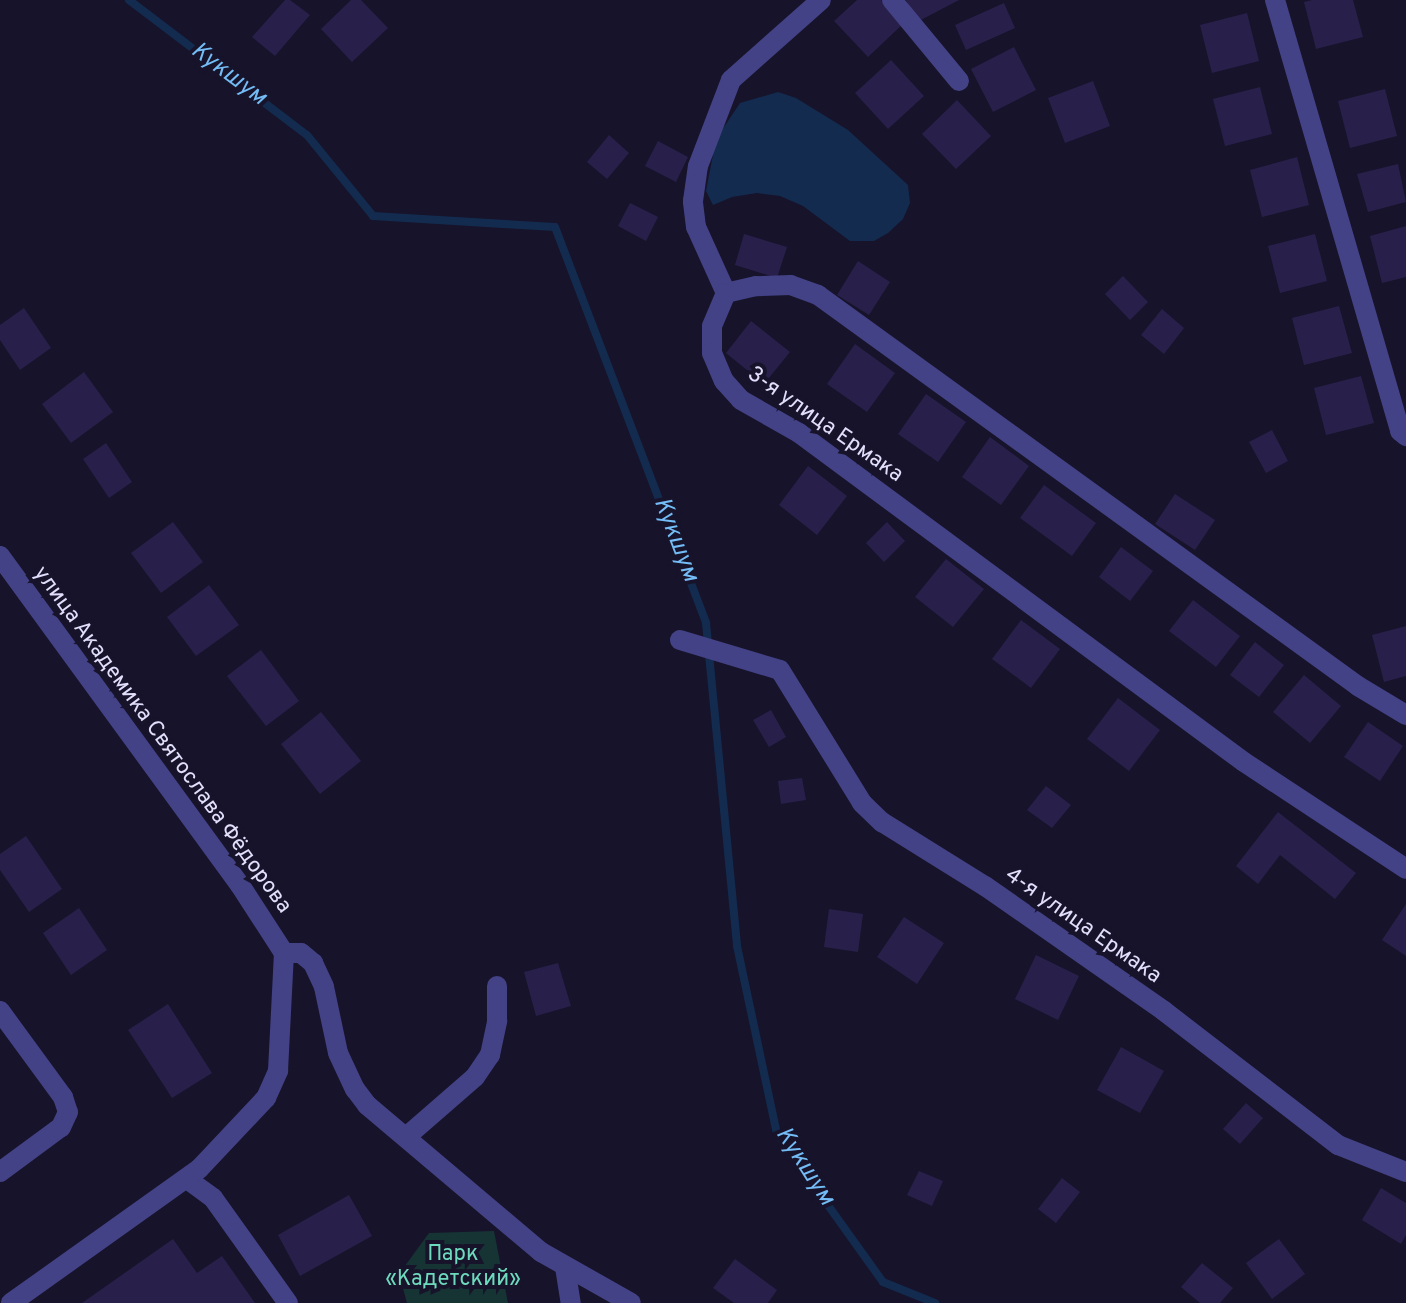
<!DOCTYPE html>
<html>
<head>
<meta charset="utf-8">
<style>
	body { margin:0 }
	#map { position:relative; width:1406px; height:1303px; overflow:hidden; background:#17132a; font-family:Overpass,sans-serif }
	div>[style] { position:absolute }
	.green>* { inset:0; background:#163433 }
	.water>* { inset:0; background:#132b4e }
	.stream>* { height:8px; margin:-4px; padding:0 4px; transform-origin:4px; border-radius:4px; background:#132b4e }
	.building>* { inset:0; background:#28204a }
	.minor>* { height:20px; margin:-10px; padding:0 10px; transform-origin:10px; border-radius:10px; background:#434286 }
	span { translate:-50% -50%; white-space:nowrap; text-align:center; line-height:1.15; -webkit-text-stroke:8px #17132a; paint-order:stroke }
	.street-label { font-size:22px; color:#e2dffd }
	.park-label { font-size:22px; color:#6edabd }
	.water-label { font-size:24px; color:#74bcf6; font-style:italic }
</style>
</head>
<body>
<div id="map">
	<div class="green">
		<div style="clip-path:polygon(494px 1231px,508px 1303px,407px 1303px,399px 1274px,429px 1233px)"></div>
	</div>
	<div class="water">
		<div style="clip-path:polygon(778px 92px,796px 98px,848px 130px,908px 185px,910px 203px,903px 219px,888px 233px,874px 241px,850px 241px,803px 206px,780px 196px,757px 193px,732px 197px,713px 205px,706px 191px,716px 139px,740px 103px)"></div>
	</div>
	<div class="stream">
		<div style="left:129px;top:0;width:223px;rotate:37.2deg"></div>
		<div style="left:307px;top:135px;width:104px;rotate:50.8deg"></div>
		<div style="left:373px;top:216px;width:182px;rotate:3.5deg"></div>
		<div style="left:555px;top:227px;width:424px;rotate:69.1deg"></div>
		<div style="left:706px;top:623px;width:324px;rotate:84.5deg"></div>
		<div style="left:737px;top:946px;width:192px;rotate:78deg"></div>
		<div style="left:777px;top:1134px;width:182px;rotate:54.4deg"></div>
		<div style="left:883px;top:1282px;width:56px;rotate:22deg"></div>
	</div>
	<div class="building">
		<div style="clip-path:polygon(285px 0,290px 0,310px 15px,275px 56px,252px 37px)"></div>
		<div style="clip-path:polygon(351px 0,361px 0,388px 28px,352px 62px,321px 29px)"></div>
		<div style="clip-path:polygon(857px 0,881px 0,903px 24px,868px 57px,834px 21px)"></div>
		<div style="clip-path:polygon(906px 0,959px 0,917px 22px)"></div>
		<div style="clip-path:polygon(1312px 0,1353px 0,1363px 37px,1316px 49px,1304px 2px)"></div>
		<div style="clip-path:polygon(1004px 3px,1015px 28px,966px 50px,955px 25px)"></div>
		<div style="clip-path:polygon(1247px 13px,1259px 61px,1212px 73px,1200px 25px)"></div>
		<div style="clip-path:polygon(1014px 47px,1036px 90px,993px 112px,971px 69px)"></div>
		<div style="clip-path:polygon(891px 60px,924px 96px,888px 129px,855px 93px)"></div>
		<div style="clip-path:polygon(1093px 81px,1110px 126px,1065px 143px,1048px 98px)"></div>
		<div style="clip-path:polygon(1260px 87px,1272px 134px,1225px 146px,1213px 99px)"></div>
		<div style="clip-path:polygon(1385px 89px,1397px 136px,1350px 148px,1338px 101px)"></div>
		<div style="clip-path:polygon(957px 100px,991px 136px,956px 169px,922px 134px)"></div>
		<div style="clip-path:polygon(609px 135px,629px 153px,607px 179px,587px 162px)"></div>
		<div style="clip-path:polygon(658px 141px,688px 157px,676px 182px,645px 166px)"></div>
		<div style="clip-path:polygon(1297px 157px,1309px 205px,1262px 217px,1250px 170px)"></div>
		<div style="clip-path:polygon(1398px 164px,1406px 202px,1368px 212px,1357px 174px)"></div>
		<div style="clip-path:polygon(630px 203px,658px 217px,646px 241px,618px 226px)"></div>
		<div style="clip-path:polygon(1406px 226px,1406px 277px,1382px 283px,1370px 236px)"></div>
		<div style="clip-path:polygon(744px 234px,787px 247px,777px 278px,735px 265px)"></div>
		<div style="clip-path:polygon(1315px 234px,1327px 281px,1280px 293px,1268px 246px)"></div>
		<div style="clip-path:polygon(858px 261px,890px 282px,869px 315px,837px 295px)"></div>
		<div style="clip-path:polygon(1123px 276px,1148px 302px,1130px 320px,1105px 294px)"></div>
		<div style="clip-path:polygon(1339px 306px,1352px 353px,1304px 365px,1292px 318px)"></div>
		<div style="clip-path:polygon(24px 308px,51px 348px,20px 370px,0 340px,0 325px)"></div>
		<div style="clip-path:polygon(1162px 309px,1184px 328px,1164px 354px,1141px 335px)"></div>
		<div style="clip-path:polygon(751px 321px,790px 352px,764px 384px,726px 353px)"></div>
		<div style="clip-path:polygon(855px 344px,895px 373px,867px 412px,827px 384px)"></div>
		<div style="clip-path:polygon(84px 372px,113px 412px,71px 443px,42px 404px)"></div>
		<div style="clip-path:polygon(1361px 376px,1374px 423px,1326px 435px,1314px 388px)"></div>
		<div style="clip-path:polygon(926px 394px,966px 422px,938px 462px,898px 434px)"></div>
		<div style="clip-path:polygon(1272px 430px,1288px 461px,1266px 473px,1249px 442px)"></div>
		<div style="clip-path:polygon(990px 437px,1029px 466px,1001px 505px,962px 477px)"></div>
		<div style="clip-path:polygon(106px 443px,132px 482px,109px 498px,83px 459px)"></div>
		<div style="clip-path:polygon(808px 466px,847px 496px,817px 535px,779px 505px)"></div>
		<div style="clip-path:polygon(1044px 485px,1096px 523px,1072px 556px,1020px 518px)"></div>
		<div style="clip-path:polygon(1175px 494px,1215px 520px,1195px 550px,1155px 524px)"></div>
		<div style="clip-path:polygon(173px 522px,203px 562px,161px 593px,131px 553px)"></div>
		<div style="clip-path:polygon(887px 522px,905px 541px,884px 562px,866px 543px)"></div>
		<div style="clip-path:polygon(1121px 547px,1153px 571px,1130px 601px,1099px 577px)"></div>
		<div style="clip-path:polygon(946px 559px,984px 589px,953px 627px,915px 597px)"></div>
		<div style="clip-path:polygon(209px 585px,239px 625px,196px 656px,167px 617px)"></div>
		<div style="clip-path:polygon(1193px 600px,1240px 636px,1216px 667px,1169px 631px)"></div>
		<div style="clip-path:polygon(1021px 620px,1060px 649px,1031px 688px,992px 659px)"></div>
		<div style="clip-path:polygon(1406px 626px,1406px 676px,1384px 682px,1372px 635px)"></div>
		<div style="clip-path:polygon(1255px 642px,1284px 665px,1259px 697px,1230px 675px)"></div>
		<div style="clip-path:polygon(261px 650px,299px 701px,266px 726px,227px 676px)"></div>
		<div style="clip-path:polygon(1304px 675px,1341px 706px,1310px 743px,1273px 712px)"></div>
		<div style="clip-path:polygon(1118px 698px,1160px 730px,1129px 771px,1087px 739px)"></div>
		<div style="clip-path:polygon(771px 710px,786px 737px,769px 747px,753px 720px)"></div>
		<div style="clip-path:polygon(321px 712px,361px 761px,320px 794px,281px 744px)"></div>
		<div style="clip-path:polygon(1368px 722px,1403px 746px,1380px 781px,1344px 757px)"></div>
		<div style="clip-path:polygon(802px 778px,806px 800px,781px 804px,778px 781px)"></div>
		<div style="clip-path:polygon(1046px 786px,1071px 805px,1052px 828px,1027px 810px)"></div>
		<div style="clip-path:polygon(1278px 812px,1356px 873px,1335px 899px,1280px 855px,1258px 884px,1236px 866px)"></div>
		<div style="clip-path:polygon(26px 836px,62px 889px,29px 912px,0 870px,0 854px)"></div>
		<div style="clip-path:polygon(1406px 904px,1406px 956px,1382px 940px)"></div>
		<div style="clip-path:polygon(79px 908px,107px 950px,71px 975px,43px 933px)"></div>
		<div style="clip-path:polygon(829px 909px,863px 914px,858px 952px,824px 947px)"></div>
		<div style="clip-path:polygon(904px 917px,944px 943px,917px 984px,877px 957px)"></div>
		<div style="clip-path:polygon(1036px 955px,1079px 976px,1058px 1020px,1015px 999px)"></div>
		<div style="clip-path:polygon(558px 963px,571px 1006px,536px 1016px,524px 972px)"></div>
		<div style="clip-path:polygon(168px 1004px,212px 1073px,172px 1098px,128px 1030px)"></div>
		<div style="clip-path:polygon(1121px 1047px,1164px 1071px,1140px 1113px,1097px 1090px)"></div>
		<div style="clip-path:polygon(1246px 1103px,1263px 1118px,1240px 1144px,1223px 1129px)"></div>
		<div style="clip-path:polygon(919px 1171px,943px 1181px,932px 1206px,907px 1195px)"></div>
		<div style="clip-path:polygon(1062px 1178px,1080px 1192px,1056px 1223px,1038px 1209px)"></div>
		<div style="clip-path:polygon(1381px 1188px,1406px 1203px,1406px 1235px,1401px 1244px,1362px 1220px)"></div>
		<div style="clip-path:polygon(349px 1195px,372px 1236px,300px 1276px,278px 1235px)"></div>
		<div style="clip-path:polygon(173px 1239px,197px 1273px,222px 1256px,255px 1303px,82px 1303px)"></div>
		<div style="clip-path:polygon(1279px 1239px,1305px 1274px,1272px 1299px,1246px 1263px)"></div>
		<div style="clip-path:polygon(735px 1259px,777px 1290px,768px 1303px,734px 1303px,713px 1288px)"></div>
		<div style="clip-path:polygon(1202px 1263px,1233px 1288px,1220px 1303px,1200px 1303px,1181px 1287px)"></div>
	</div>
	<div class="minor">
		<div style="left:892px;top:0;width:105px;rotate:50.4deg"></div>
		<div style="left:1275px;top:0;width:449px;rotate:73.8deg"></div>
		<div style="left:1400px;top:431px;width:8px;rotate:40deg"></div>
		<div style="left:726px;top:293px;width:72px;rotate:-114.4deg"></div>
		<div style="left:696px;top:227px;width:26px;rotate:-97deg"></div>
		<div style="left:693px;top:201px;width:35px;rotate:-82deg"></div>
		<div style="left:698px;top:166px;width:92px;rotate:-69deg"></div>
		<div style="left:731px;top:80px;width:120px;rotate:-41.6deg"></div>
		<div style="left:0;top:556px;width:407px;rotate:53.9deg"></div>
		<div style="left:240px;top:885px;width:81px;rotate:57.1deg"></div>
		<div style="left:680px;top:640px;width:104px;rotate:16.7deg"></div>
		<div style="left:780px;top:670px;width:156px;rotate:58.3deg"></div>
		<div style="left:862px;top:803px;width:28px;rotate:44deg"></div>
		<div style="left:882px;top:822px;width:121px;rotate:31.9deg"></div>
		<div style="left:985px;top:886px;width:218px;rotate:34.9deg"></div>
		<div style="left:1164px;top:1011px;width:220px;rotate:37.6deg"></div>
		<div style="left:1338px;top:1145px;width:73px;rotate:21.7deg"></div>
		<div style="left:1406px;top:715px;width:56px;rotate:-148.9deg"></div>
		<div style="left:1358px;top:686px;width:667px;rotate:-144.09deg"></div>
		<div style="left:818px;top:295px;width:29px;rotate:-160deg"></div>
		<div style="left:791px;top:285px;width:35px;rotate:178deg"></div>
		<div style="left:756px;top:286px;width:31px;rotate:167deg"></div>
		<div style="left:726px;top:293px;width:36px;rotate:113deg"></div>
		<div style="left:712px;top:326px;width:27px;rotate:90deg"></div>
		<div style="left:712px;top:353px;width:30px;rotate:67deg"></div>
		<div style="left:724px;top:381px;width:25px;rotate:48deg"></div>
		<div style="left:741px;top:400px;width:67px;rotate:29.6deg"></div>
		<div style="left:799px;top:433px;width:553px;rotate:36.48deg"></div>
		<div style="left:1244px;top:762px;width:194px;rotate:33.4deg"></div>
		<div style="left:284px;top:953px;width:17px"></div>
		<div style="left:301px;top:953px;width:16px;rotate:40deg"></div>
		<div style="left:313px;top:963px;width:26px;rotate:65deg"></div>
		<div style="left:324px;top:987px;width:67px;rotate:78deg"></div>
		<div style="left:338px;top:1053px;width:40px;rotate:65deg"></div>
		<div style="left:355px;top:1089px;width:20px;rotate:53deg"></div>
		<div style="left:367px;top:1105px;width:228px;rotate:40.2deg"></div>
		<div style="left:541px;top:1252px;width:103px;rotate:29.5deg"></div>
		<div style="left:0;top:1011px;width:107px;rotate:53.8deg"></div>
		<div style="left:63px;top:1097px;width:16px;rotate:72deg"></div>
		<div style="left:68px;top:1112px;width:17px;rotate:115deg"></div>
		<div style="left:61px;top:1127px;width:76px;rotate:143.6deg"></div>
		<div style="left:406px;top:1137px;width:91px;rotate:-41deg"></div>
		<div style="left:475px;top:1077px;width:27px;rotate:-56deg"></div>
		<div style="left:490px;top:1055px;width:35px;rotate:-78deg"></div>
		<div style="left:497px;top:1021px;width:35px;rotate:-90deg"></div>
		<div style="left:187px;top:1179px;width:32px;rotate:36deg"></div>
		<div style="left:213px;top:1198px;width:129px;rotate:54.5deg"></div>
		<div style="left:565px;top:1267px;width:36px;rotate:81deg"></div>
		<div style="left:11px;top:1303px;width:231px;rotate:-35.5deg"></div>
		<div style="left:199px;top:1169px;width:98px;rotate:-46.7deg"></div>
		<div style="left:266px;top:1098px;width:30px;rotate:-66deg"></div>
		<div style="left:278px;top:1071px;width:118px;rotate:-87.1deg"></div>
	</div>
	<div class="street-label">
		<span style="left:825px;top:425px;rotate:35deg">3-я улица Ермака</span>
		<span style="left:162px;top:740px;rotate:54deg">улица Академика Святослава Фёдорова</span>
		<span style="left:1083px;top:926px;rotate:35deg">4-я улица Ермака</span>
	</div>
	<div class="park-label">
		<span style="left:453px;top:1267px">Парк<br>«Кадетский»</span>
	</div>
	<div class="water-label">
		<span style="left:228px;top:75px;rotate:37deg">Кукшум</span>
		<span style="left:675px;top:540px;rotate:69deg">Кукшум</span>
		<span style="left:804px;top:1167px;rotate:57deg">Кукшум</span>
	</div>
</div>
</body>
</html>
